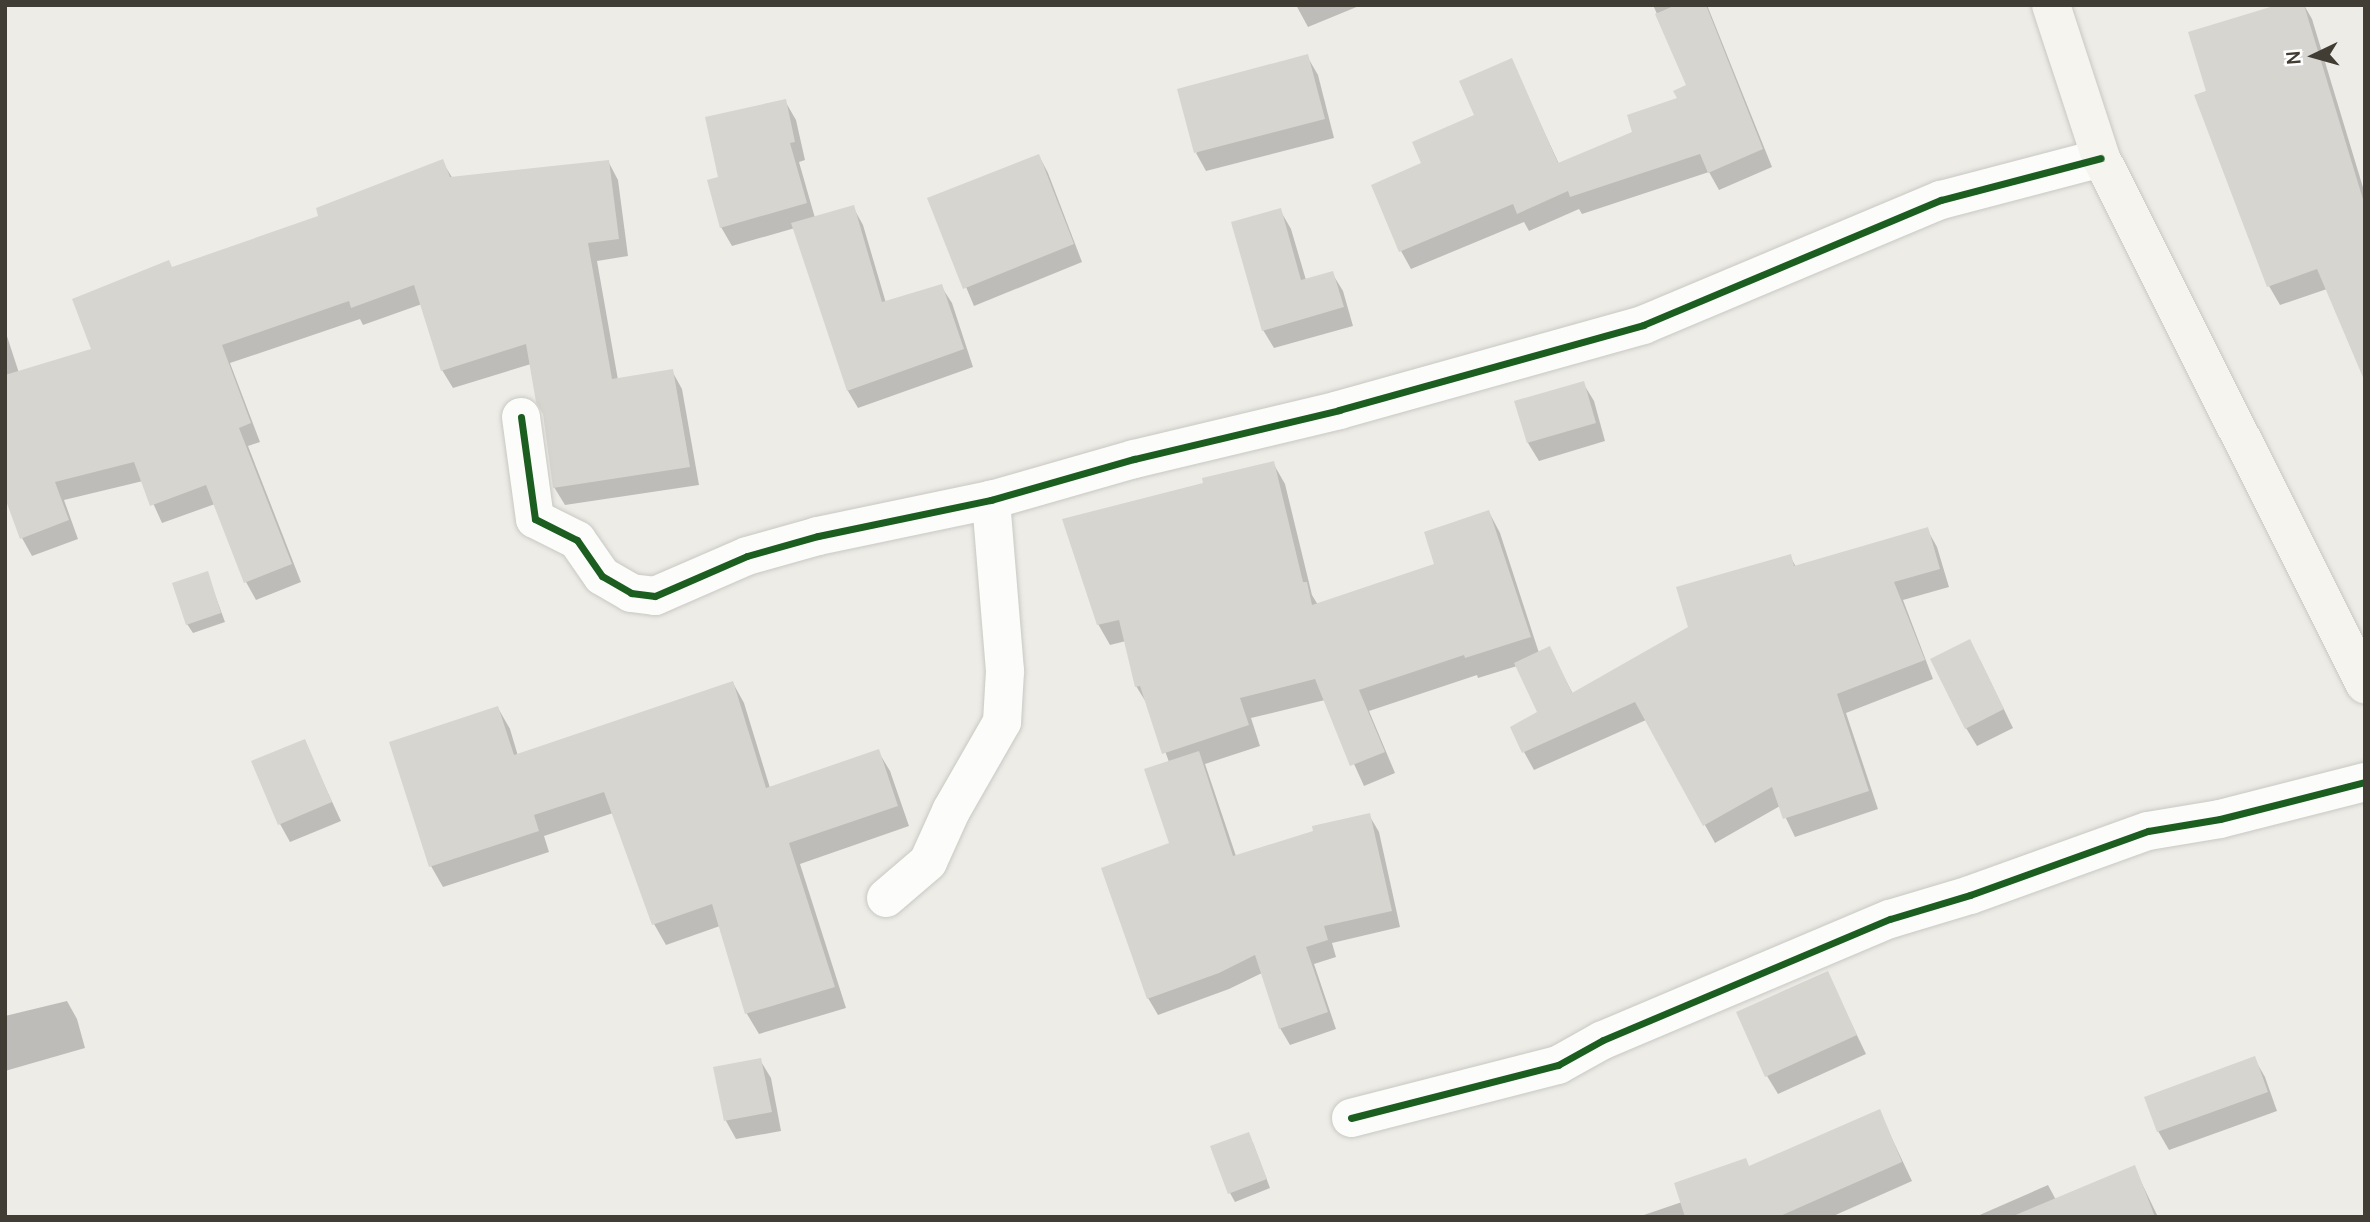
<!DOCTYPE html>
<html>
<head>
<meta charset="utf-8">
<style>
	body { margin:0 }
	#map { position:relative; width:2370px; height:1222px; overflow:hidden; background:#edece7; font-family:Manrope,sans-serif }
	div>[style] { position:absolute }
	.shadow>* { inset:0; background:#0003 }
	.building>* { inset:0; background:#d6d5cf }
	.roads { filter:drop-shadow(0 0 2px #c9c8c3) drop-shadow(0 0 2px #c9c8c3) }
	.street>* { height:38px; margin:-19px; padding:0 19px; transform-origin:19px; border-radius:19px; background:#fcfcfb }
	.secondary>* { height:38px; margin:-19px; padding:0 19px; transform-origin:19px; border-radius:19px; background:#f5f4ee }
	.cycleway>* { height:7px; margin:-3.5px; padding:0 3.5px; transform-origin:3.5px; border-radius:3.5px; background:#1b5e20 }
	span { translate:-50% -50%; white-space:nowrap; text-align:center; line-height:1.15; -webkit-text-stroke:7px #fff; paint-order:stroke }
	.frame { position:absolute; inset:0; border:7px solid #413d34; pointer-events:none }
	.north { position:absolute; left:2279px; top:21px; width:70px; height:70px; -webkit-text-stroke:5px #fff; paint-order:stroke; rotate:265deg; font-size:19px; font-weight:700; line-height:28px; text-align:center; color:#413d34 }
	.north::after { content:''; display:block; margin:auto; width:24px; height:32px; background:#413d34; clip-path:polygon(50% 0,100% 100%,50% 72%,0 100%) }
</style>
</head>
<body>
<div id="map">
	<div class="shadow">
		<div style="clip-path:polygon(1296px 5px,1358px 5px,1359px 6px,1308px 27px)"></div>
		<div style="clip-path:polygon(1653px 5px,1707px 5px,1772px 167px,1719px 190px,1709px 172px,1582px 214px,1579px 209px,1529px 231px,1524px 222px,1411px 269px,1401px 251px,1424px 164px,1476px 116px,1511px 60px,1559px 164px,1635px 133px,1679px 99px,1689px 86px)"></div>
		<div style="clip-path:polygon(2283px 5px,2304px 5px,2312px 19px,2365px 194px,2365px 381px,2327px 289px,2280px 305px,2269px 286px,2208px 92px)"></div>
		<div style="clip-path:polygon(1307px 56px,1318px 75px,1334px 138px,1206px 171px,1196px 153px)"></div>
		<div style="clip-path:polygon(785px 101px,796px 120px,805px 160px,799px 162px,815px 218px,853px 207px,863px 225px,886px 303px,941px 286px,952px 303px,973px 367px,858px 408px,848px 391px,795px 228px,732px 246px,721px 227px,720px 178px)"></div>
		<div style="clip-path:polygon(1039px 156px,1048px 173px,1082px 262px,974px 306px,929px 199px)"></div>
		<div style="clip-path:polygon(442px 161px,453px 179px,608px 161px,618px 180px,628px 256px,597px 261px,618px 380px,672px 371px,682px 389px,699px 485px,565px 505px,554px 487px,544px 413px,531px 364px,453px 388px,442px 370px,422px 304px,363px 325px,360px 319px,230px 363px,260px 442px,248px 446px,301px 582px,256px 600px,246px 582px,215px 504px,162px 523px,143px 481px,64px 500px,78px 539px,32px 556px,22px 538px,5px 493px,5px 330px,19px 373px,94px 350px,172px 268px,321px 217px)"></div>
		<div style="clip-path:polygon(1280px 210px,1291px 229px,1306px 280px,1332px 273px,1343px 291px,1353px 326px,1274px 348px,1263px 330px)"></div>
		<div style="clip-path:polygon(1583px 383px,1594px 401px,1605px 441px,1539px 461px,1528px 443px,1516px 402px)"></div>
		<div style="clip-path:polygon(1273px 463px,1285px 484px,1312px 595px,1318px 605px,1436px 565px,1489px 512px,1500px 533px,1539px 653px,1549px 648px,1573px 694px,1690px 628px,1790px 556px,1796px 567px,1927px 529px,1937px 547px,1949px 587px,1903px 600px,1933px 679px,1846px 713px,1878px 809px,1795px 837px,1780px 806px,1715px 843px,1646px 720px,1534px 770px,1524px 752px,1539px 713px,1517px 666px,1478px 678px,1477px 675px,1369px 711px,1395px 773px,1364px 786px,1325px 700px,1251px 718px,1260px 746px,1205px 764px,1236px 856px,1369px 815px,1379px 832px,1400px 927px,1332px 943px,1336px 957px,1314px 964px,1336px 1029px,1290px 1045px,1280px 1028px,1262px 973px,1229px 989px,1158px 1015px,1148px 998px,1171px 844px,1169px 762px,1149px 707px,1136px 686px,1126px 641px,1110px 645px,1098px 624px,1205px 485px)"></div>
		<div style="clip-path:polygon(207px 573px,225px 622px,193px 633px,187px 624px)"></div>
		<div style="clip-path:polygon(1980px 660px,2013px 728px,1977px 746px,1966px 728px)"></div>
		<div style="clip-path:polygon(733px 683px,744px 703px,770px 788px,878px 751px,890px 771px,909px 826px,800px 864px,846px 1008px,759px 1034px,747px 1014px,720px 926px,666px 945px,654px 924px,613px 813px,544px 836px,549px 852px,443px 887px,431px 866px,498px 708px,510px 729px,518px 756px)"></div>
		<div style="clip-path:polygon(304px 741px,341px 821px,290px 842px,280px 824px)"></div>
		<div style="clip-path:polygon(1827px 973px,1866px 1054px,1778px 1094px,1767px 1076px)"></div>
		<div style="clip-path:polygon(67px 1001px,77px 1019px,85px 1048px,5px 1071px,5px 1016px)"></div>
		<div style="clip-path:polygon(2254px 1058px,2265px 1077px,2277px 1111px,2169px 1150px,2158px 1131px)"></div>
		<div style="clip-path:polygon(760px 1060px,771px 1078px,781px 1131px,736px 1139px,726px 1121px,715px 1068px)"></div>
		<div style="clip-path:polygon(1879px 1111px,1912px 1181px,1831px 1217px,1638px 1217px,1682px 1202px,1750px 1168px)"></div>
		<div style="clip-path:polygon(1253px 1143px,1270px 1188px,1235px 1202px,1230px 1193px)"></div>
		<div style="clip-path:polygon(2134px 1167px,2158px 1217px,1975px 1217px,2048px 1185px,2056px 1200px)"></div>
	</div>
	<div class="building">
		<div style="clip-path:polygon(1676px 5px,1706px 5px,1763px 149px,1708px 173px,1700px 154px,1570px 197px,1568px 191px,1517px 214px,1513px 204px,1399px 252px,1371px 185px,1421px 163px,1412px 142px,1474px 115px,1459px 81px,1512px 58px,1558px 163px,1632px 132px,1627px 115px,1677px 98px,1673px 91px,1686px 85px,1655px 14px)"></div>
		<div style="clip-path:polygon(2277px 5px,2304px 5px,2365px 206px,2365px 382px,2317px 269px,2267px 287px,2194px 95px,2206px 91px,2188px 32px)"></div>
		<div style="clip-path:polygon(1308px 54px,1325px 119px,1194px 153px,1177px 89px)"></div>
		<div style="clip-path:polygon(786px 99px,795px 142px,790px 143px,807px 203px,720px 228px,707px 180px,718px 177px,705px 117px)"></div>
		<div style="clip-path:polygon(1039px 154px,1074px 244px,963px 289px,927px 198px)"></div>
		<div style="clip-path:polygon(443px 159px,450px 177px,609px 160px,619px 239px,588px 243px,612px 379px,673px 369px,690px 467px,553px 488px,543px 414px,536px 402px,526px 344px,441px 371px,414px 285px,351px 308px,349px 301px,222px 345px,251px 423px,239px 428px,292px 564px,244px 583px,206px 485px,150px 506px,134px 462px,55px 482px,69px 520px,20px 539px,5px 498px,5px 375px,91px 349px,72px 299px,169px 260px,172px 267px,318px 216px,316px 208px)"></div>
		<div style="clip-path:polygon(854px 205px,882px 302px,942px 284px,964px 349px,847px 391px,791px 223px)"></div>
		<div style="clip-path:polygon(1281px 208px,1301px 280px,1333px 271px,1344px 307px,1262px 331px,1231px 222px)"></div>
		<div style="clip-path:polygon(1584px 381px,1596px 423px,1527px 443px,1514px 401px)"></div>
		<div style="clip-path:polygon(1274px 461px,1303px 582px,1307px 582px,1312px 605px,1434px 564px,1424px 532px,1489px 510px,1531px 637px,1465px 658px,1464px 655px,1359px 690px,1385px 752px,1350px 766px,1315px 679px,1240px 698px,1249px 725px,1162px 754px,1140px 686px,1135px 687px,1119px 620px,1097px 625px,1062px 519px,1203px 483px,1202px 478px)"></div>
		<div style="clip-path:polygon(1928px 527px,1940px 569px,1894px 582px,1925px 660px,1837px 694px,1869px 791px,1783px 819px,1772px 787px,1703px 826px,1635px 702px,1522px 753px,1510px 727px,1537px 712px,1514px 663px,1550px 646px,1572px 693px,1688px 627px,1676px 587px,1791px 554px,1794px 566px)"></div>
		<div style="clip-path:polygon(208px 571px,221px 613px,186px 625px,172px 583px)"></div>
		<div style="clip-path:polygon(1970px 639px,2004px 709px,1965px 729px,1930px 659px)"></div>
		<div style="clip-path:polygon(733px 681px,766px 788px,879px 749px,898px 806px,789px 843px,835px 987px,745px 1014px,712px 904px,652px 925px,604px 792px,534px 815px,539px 831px,429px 867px,389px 742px,498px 706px,514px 755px)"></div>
		<div style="clip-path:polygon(305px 739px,332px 802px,278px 825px,251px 761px)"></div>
		<div style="clip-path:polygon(1199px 751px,1233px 856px,1313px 831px,1312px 826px,1370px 813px,1392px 911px,1324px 926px,1328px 940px,1306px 947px,1328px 1012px,1279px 1029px,1255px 955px,1219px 973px,1147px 999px,1101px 868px,1169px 843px,1144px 769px)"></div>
		<div style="clip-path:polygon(1828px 971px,1857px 1035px,1765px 1077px,1736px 1012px)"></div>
		<div style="clip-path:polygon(2255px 1056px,2268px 1092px,2157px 1132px,2144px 1097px)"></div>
		<div style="clip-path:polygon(761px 1058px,772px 1112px,724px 1121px,713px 1067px)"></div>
		<div style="clip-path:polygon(1880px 1109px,1902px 1162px,1778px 1217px,1685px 1217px,1674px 1183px,1746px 1158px,1749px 1166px)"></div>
		<div style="clip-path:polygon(1249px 1132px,1267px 1179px,1228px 1194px,1210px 1146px)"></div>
		<div style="clip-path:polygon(2135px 1165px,2155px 1217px,2013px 1217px,2013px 1216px)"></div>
	</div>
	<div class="roads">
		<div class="street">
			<div style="left:521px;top:417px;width:103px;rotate:82.2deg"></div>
			<div style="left:535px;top:519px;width:47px;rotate:26.6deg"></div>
			<div style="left:577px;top:540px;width:44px;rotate:55.2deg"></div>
			<div style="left:602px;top:576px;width:34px;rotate:30deg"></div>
			<div style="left:631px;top:593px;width:24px;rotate:7deg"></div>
			<div style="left:655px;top:596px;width:100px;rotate:-23.5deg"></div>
			<div style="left:747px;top:556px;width:74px;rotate:-15.7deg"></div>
			<div style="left:818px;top:536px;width:177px;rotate:-11.8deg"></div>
			<div style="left:991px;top:500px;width:149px;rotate:-16deg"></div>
			<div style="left:1134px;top:459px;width:211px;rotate:-13.4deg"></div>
			<div style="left:1339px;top:410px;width:316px;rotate:-15.6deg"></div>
			<div style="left:1643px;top:325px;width:323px;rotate:-22.8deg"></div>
			<div style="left:1941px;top:200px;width:165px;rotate:-14.7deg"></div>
			<div style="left:886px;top:898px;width:55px;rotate:-40.6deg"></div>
			<div style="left:928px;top:862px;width:56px;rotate:-65.7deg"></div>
			<div style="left:951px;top:811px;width:103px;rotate:-60.2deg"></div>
			<div style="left:1002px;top:722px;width:51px;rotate:-86.6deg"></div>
			<div style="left:1005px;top:671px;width:172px;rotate:-94.7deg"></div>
			<div style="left:1351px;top:1118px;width:214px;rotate:-14.4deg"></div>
			<div style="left:1558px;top:1065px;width:51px;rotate:-29.1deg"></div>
			<div style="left:1603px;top:1040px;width:311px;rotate:-22.9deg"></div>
			<div style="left:1890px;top:919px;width:84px;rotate:-16.7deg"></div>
			<div style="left:1970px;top:895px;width:189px;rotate:-19.8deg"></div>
			<div style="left:2148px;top:831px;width:73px;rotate:-9.5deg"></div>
			<div style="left:2220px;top:819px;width:150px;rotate:-14.3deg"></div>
		</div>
		<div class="secondary">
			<div style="left:2051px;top:5px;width:161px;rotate:71.9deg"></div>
			<div style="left:2101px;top:158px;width:589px;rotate:63.35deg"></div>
		</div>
	</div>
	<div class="cycleway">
		<div style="left:521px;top:417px;width:103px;rotate:82.2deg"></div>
		<div style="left:535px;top:519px;width:47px;rotate:26.6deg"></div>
		<div style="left:577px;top:540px;width:44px;rotate:55.2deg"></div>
		<div style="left:602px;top:576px;width:34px;rotate:30deg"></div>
		<div style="left:631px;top:593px;width:24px;rotate:7deg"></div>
		<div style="left:655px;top:596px;width:100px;rotate:-23.5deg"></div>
		<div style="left:747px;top:556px;width:74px;rotate:-15.7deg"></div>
		<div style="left:818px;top:536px;width:177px;rotate:-11.8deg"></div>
		<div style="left:991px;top:500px;width:149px;rotate:-16deg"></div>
		<div style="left:1134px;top:459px;width:211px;rotate:-13.4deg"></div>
		<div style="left:1339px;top:410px;width:316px;rotate:-15.6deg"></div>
		<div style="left:1643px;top:325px;width:323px;rotate:-22.8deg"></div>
		<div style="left:1941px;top:200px;width:165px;rotate:-14.7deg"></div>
		<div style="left:1351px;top:1118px;width:214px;rotate:-14.4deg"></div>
		<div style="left:1558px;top:1065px;width:51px;rotate:-29.1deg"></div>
		<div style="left:1603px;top:1040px;width:311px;rotate:-22.9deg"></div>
		<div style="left:1890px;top:919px;width:84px;rotate:-16.7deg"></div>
		<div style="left:1970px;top:895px;width:189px;rotate:-19.8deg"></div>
		<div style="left:2148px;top:831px;width:73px;rotate:-9.5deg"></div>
		<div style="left:2220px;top:819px;width:150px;rotate:-14.3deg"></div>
	</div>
	<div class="frame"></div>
	<div class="north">N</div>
</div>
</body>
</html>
